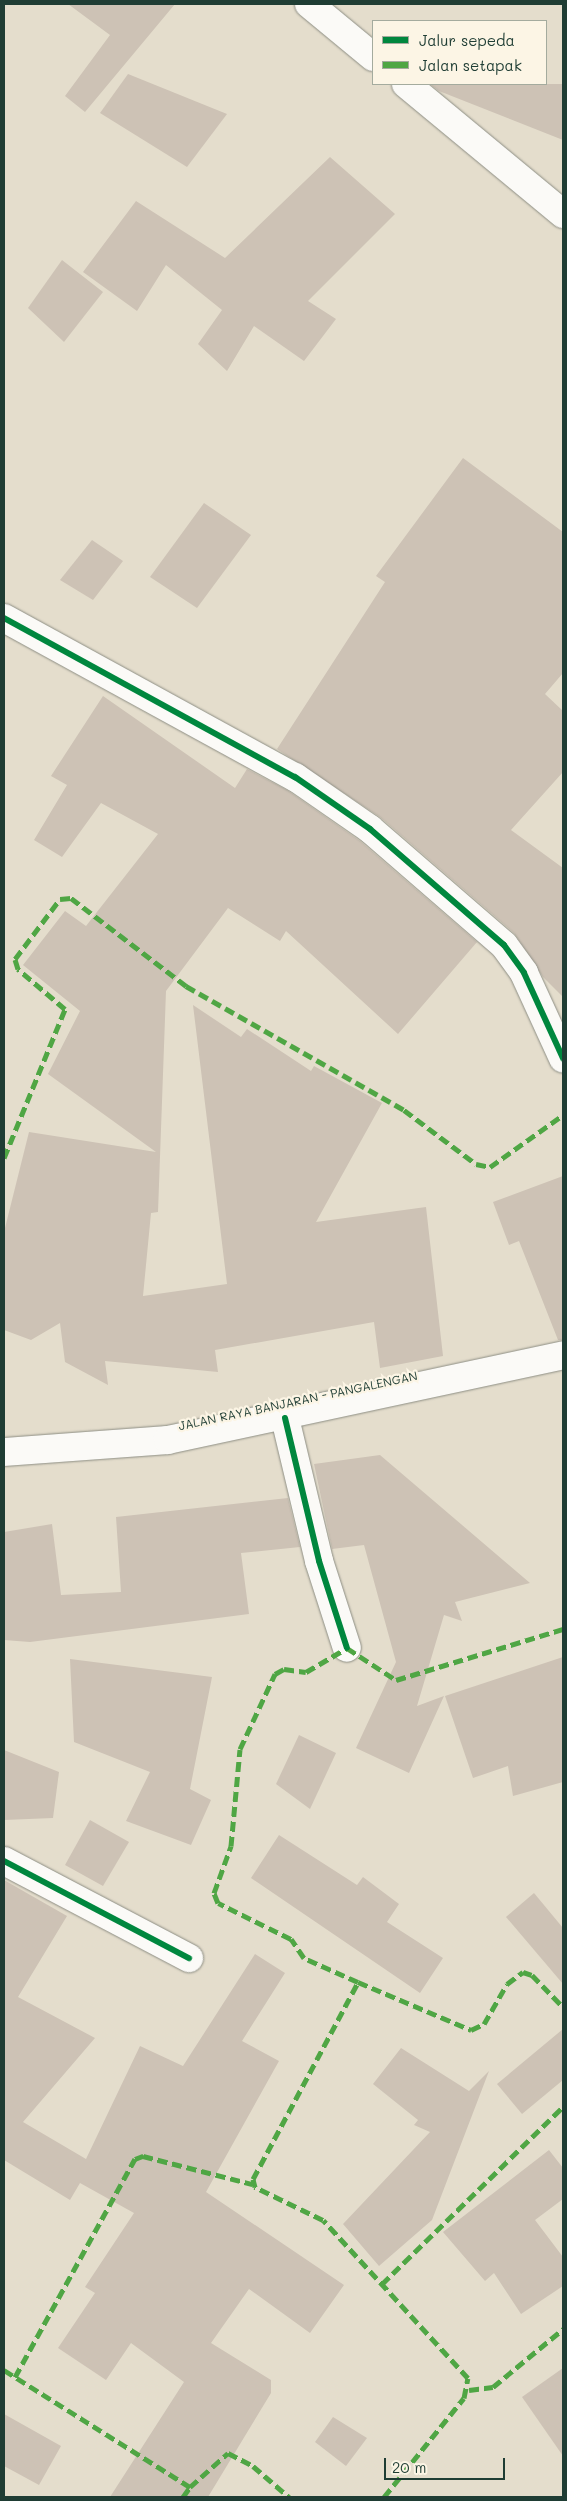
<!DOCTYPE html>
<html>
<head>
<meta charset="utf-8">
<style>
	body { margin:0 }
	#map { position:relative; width:567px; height:2501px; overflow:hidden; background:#e4ddcc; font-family:Mali,sans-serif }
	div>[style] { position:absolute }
	.building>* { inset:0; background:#cdc2b5 }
	.roads { filter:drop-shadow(0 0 1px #8d8e84) drop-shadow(0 0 1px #8d8e84) }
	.minor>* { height:28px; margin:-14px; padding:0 14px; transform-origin:14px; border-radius:14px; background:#fbfaf7 }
	.secondary>* { height:28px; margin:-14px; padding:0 14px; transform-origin:14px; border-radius:14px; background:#fbfaf7 }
	.primary>* { height:28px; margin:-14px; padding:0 14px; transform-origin:14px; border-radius:14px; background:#fbfaf7 }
	.quiet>* { height:5px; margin-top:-2.5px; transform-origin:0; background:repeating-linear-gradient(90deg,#4fa644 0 10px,transparent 0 15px) }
	.cycleway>* { height:6px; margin:-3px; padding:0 3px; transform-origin:3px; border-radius:3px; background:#00873e }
	span { translate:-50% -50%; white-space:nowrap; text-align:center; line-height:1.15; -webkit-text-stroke:4.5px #fcf5e5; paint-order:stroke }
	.street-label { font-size:12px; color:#1f3d34 }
	.frame { position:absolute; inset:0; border:5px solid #1f3d34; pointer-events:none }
	.legend { position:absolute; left:372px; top:20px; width:175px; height:65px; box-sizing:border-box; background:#fcf5e5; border:1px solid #a4ab9e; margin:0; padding:6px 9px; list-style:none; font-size:15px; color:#1f3d34 }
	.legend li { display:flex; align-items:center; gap:10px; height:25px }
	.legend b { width:25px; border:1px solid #a4ab9e }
	.scale { position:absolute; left:384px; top:2458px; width:121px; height:22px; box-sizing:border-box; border:2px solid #1f3d34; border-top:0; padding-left:6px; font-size:15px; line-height:18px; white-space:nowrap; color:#1f3d34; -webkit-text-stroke:4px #fcf5e5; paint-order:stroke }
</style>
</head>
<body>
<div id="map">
	<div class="building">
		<div style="clip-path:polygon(68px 4px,175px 4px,85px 112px,65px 96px,110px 35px)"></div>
		<div style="clip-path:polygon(128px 74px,227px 114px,187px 167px,100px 113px)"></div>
		<div style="clip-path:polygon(430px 84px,563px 84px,563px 140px,439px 91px)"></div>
		<div style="clip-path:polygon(330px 157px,395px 214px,308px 301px,336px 319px,304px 361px,254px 326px,227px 371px,198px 344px,222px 310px,166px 265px,137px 311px,83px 272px,136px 201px,225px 258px)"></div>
		<div style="clip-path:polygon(62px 260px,103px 292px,64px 342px,28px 308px)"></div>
		<div style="clip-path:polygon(463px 458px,563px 532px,563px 673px,545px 694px,563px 711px,563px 772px,511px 830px,563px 868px,563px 997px,543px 977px,514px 933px,380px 817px,277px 749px,385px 582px,376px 576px)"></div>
		<div style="clip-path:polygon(204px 503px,251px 535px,197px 608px,150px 577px)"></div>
		<div style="clip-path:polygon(92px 540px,123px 561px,93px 600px,60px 580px)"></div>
		<div style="clip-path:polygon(103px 696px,235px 788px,247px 769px,287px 790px,360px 841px,477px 942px,398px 1034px,286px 931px,280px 941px,228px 908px,166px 991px,158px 1212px,151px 1213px,143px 1296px,227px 1284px,193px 1005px,241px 1037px,247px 1029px,311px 1071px,314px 1066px,382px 1103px,316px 1222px,426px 1207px,443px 1356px,380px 1368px,374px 1322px,215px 1350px,218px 1372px,105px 1361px,108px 1385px,65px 1362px,60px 1323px,31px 1340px,4px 1330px,4px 1232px,29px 1132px,156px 1152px,48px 1074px,80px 1011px,23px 965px,65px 911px,86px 926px,158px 834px,101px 803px,62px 857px,34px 840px,67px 785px,51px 776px)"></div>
		<div style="clip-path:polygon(563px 1176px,563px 1340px,558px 1340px,519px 1241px,509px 1245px,493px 1202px)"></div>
		<div style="clip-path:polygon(380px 1455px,530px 1583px,455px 1602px,462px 1621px,444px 1615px,417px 1706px,444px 1696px,409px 1773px,356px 1748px,396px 1662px,364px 1545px,332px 1549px,314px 1464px)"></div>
		<div style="clip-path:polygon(288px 1498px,300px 1547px,241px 1553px,249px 1614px,30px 1642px,4px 1640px,4px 1532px,52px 1524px,61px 1595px,121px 1592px,116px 1517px)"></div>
		<div style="clip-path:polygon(563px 1657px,563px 1782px,513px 1796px,508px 1766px,473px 1778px,445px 1696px)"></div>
		<div style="clip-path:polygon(70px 1659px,212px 1677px,190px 1789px,211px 1800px,191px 1845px,126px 1821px,150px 1772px,74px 1742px)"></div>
		<div style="clip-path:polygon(299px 1735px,336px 1753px,310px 1809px,276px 1784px)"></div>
		<div style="clip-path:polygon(4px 1750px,59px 1772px,53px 1818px,4px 1820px)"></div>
		<div style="clip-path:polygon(90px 1820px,129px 1842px,103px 1886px,65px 1865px)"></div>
		<div style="clip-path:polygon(279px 1835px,357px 1885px,363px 1877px,399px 1904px,387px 1922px,443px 1958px,420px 1993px,251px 1878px)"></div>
		<div style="clip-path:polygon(4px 1880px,67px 1916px,18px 1997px,95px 2038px,23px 2122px,86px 2159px,140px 2046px,183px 2066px,255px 1954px,285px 1973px,242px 2041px,279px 2061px,206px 2192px,344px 2285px,310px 2333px,249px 2289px,211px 2343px,271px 2380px,271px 2393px,208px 2497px,110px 2497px,184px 2382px,131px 2343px,106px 2380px,58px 2348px,95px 2293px,85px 2287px,134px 2213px,80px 2183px,70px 2200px,4px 2160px)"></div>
		<div style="clip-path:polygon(534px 1893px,563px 1928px,563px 1984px,506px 1917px)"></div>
		<div style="clip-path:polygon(563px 2029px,563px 2080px,522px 2114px,497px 2084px)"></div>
		<div style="clip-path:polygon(401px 2048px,469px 2091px,489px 2071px,432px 2220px,379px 2266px,343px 2224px,430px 2132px,414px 2125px,418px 2120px,373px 2084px)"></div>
		<div style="clip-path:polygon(549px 2150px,563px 2168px,563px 2199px,535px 2220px,563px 2257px,563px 2286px,521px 2314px,494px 2273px,485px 2281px,443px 2232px)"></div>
		<div style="clip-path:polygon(563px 2368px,563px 2456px,522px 2397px)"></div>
		<div style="clip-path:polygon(4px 2414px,61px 2446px,39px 2485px,4px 2466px)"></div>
		<div style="clip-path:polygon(333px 2417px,367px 2438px,346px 2466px,315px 2442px)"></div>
	</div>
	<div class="roads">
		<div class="minor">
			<div style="left:4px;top:618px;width:332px;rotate:28.7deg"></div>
			<div style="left:295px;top:777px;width:91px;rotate:34.7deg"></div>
			<div style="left:370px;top:829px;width:177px;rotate:40.9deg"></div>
			<div style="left:504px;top:945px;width:34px;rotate:54deg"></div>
			<div style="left:524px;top:973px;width:94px;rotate:65.4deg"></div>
			<div style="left:285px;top:1418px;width:147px;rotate:76.6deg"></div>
			<div style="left:319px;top:1561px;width:91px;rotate:72.2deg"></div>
			<div style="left:4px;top:1861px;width:209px;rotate:27.7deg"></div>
		</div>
		<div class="secondary">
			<div style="left:309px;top:4px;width:83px;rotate:39.6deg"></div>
			<div style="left:406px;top:84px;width:204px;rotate:39.6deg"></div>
		</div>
		<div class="primary">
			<div style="left:4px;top:1452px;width:164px;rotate:-4.2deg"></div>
			<div style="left:168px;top:1440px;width:404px;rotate:-12.1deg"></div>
		</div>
	</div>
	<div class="quiet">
		<div style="left:4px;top:1158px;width:161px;rotate:-67.7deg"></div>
		<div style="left:65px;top:1009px;width:62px;rotate:-139.6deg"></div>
		<div style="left:18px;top:969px;width:10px;rotate:-107deg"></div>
		<div style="left:15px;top:959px;width:75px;rotate:-53.1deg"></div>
		<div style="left:60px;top:899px;width:11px;rotate:-5deg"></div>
		<div style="left:71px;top:898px;width:145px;rotate:37.4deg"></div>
		<div style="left:186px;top:986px;width:251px;rotate:29.6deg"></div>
		<div style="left:404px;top:1110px;width:90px;rotate:36.9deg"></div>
		<div style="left:476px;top:1164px;width:14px;rotate:12deg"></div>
		<div style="left:490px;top:1167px;width:90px;rotate:-35.5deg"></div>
		<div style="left:358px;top:1982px;width:59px;rotate:-156deg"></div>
		<div style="left:304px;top:1958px;width:23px;rotate:-124deg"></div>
		<div style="left:291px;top:1939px;width:81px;rotate:-153.7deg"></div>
		<div style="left:218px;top:1903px;width:11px;rotate:-112deg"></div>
		<div style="left:214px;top:1893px;width:50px;rotate:-70.1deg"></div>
		<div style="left:231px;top:1846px;width:97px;rotate:-84.7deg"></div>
		<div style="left:240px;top:1749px;width:83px;rotate:-65deg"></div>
		<div style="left:275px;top:1674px;width:10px;rotate:-29deg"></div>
		<div style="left:284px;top:1669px;width:22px;rotate:8deg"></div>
		<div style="left:306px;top:1672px;width:48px;rotate:-30.3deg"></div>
		<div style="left:347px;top:1648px;width:59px;rotate:33.1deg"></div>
		<div style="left:396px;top:1680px;width:175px;rotate:-17deg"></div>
		<div style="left:382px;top:2284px;width:253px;rotate:-44.4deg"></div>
		<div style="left:4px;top:2370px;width:220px;rotate:32.2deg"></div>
		<div style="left:190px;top:2487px;width:51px;rotate:-41.8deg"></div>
		<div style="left:228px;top:2453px;width:28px;rotate:27deg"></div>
		<div style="left:253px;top:2466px;width:48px;rotate:40.7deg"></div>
		<div style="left:15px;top:2377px;width:249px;rotate:-61.2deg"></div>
		<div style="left:135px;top:2159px;width:9px;rotate:-21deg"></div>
		<div style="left:143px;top:2156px;width:113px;rotate:14.4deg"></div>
		<div style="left:469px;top:2390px;width:24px;rotate:-7deg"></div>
		<div style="left:493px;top:2387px;width:91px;rotate:-39.6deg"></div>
		<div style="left:183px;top:2497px;width:12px;rotate:-55deg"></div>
		<div style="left:384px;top:2497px;width:127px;rotate:-51.1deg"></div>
		<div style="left:464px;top:2398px;width:20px;rotate:-79deg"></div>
		<div style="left:468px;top:2378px;width:214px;rotate:-132.5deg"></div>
		<div style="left:323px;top:2220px;width:76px;rotate:-154.1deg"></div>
		<div style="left:255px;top:2187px;width:8px;rotate:-104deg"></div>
		<div style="left:253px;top:2179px;width:223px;rotate:-61.9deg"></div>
		<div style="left:358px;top:1982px;width:123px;rotate:23deg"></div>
		<div style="left:471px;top:2030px;width:14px;rotate:-25deg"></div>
		<div style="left:484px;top:2024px;width:46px;rotate:-60.1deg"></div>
		<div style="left:507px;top:1984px;width:20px;rotate:-37deg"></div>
		<div style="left:523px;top:1972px;width:9px;rotate:18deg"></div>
		<div style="left:532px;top:1975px;width:45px;rotate:45.9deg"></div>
	</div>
	<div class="cycleway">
		<div style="left:4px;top:618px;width:332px;rotate:28.7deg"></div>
		<div style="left:295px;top:777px;width:91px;rotate:34.7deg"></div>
		<div style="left:370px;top:829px;width:177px;rotate:40.9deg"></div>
		<div style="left:504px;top:945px;width:34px;rotate:54deg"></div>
		<div style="left:524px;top:973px;width:94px;rotate:65.4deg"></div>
		<div style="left:285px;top:1418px;width:147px;rotate:76.6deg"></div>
		<div style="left:319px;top:1561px;width:91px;rotate:72.2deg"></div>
		<div style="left:4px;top:1861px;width:209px;rotate:27.7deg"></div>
	</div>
	<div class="street-label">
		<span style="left:298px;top:1401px;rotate:-12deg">JALAN RAYA BANJARAN - PANGALENGAN</span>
	</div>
	<div class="frame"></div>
	<ul class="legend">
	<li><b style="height:6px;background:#00873e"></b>Jalur sepeda</li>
	<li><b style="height:6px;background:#4fa644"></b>Jalan setapak</li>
	</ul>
	<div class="scale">20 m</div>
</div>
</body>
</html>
